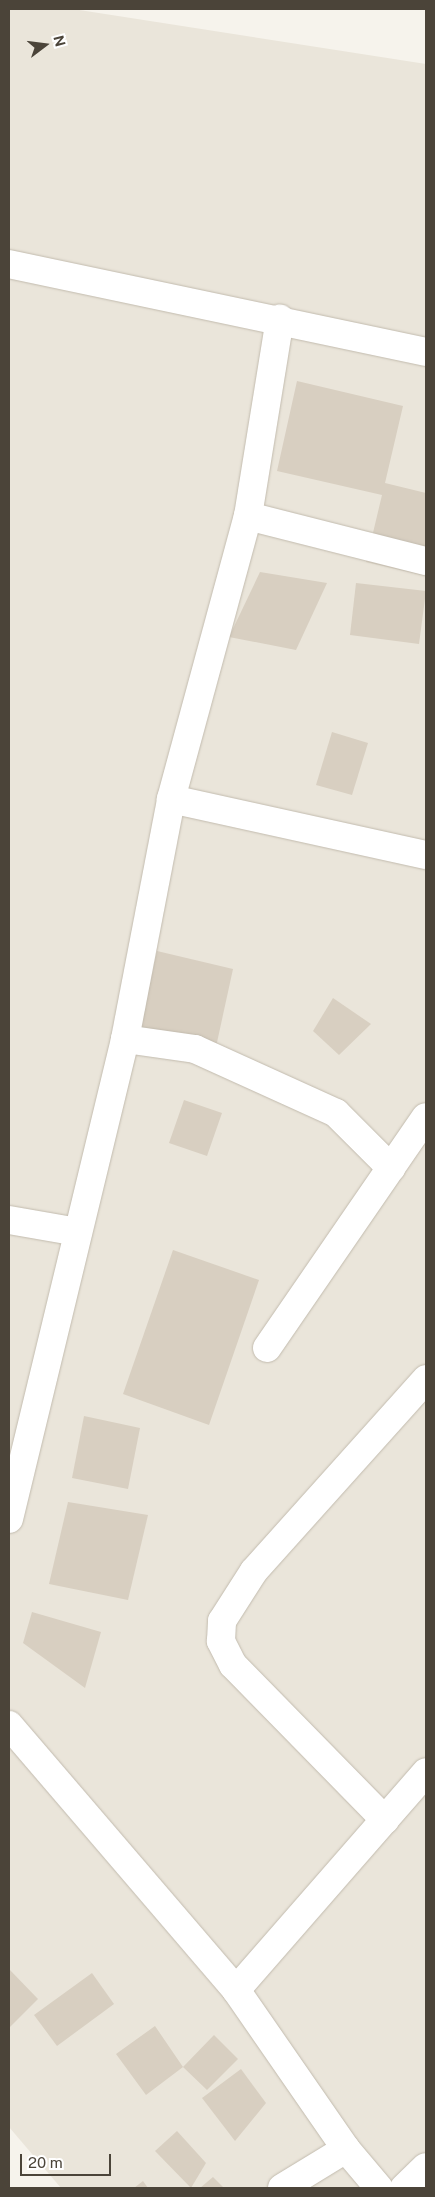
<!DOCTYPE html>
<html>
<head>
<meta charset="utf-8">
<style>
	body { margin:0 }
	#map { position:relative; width:435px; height:2197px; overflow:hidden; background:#f6f3ec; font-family:"Public Sans",sans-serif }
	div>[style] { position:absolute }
	.residential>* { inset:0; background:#eae5da }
	.building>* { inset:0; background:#d8cfc1 }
	.roads { filter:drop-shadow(0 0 1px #c2bbae) drop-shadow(0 0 1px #c2bbae) }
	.minor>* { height:28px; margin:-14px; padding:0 14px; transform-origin:14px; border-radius:14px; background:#fff }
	span { translate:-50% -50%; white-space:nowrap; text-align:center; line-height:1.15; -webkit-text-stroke:5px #fff; paint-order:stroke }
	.frame { position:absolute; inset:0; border:10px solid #4b4439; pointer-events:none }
	.north { position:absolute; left:20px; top:20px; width:50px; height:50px; -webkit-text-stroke:4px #fff; paint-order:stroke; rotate:75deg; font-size:14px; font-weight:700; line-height:20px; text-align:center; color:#4b4439 }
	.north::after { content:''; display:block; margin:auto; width:18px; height:22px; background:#4b4439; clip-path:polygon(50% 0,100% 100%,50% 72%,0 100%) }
	.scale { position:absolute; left:20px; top:2154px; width:91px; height:22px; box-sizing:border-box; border:2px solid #4b4439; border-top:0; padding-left:6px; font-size:15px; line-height:18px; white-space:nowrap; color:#4b4439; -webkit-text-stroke:4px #fff; paint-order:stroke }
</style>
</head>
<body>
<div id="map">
	<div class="residential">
		<div style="clip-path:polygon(9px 9px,73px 9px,426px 64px,426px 2188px,61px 2188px,9px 2127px)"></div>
	</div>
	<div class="building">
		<div style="clip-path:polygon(297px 381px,403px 406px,385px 483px,426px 493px,426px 576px,366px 562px,382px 495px,277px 471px)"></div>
		<div style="clip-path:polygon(260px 572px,327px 583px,296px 650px,229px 637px)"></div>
		<div style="clip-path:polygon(356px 583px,426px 591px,419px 644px,350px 635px)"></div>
		<div style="clip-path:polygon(332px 732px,368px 743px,352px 795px,316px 785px)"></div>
		<div style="clip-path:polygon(157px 951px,233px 969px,216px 1047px,140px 1030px)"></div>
		<div style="clip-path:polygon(333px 998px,371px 1024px,339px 1055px,313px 1031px)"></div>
		<div style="clip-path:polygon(184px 1100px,222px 1113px,207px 1156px,169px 1143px)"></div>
		<div style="clip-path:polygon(173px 1250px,259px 1280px,209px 1425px,123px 1394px)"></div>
		<div style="clip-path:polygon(84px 1416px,140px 1428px,128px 1489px,72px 1478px)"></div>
		<div style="clip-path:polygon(68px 1502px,148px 1515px,128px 1600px,49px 1584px)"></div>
		<div style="clip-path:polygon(32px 1612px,101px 1632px,85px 1688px,23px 1643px)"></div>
		<div style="clip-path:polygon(9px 1969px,38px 1999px,9px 2028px)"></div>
		<div style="clip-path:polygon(92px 1973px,114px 2004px,57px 2046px,34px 2015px)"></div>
		<div style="clip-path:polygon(155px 2026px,183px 2067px,214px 2035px,238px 2059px,207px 2090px,183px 2067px,146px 2095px,116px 2054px)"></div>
		<div style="clip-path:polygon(241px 2069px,266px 2103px,235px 2141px,202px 2098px)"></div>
		<div style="clip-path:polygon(177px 2131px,206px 2163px,191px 2188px,155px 2151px)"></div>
		<div style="clip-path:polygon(213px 2177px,224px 2188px,200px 2188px)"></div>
		<div style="clip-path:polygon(143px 2181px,148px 2188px,134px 2188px)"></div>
	</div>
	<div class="roads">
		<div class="minor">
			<div style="left:9px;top:264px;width:426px;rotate:11.9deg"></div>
			<div style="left:248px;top:516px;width:184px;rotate:14.2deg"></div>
			<div style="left:171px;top:799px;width:261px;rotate:12.4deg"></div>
			<div style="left:125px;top:1039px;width:71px;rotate:8.1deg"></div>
			<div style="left:195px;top:1049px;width:155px;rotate:24.4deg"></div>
			<div style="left:336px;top:1113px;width:78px;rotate:45deg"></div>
			<div style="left:9px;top:1220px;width:70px;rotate:9.9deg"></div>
			<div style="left:267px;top:1348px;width:280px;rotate:-55.5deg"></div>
			<div style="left:9px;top:1519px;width:494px;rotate:-76.4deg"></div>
			<div style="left:125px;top:1039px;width:244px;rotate:-79.1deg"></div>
			<div style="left:171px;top:799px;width:293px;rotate:-74.8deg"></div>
			<div style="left:248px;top:516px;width:200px;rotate:-80.8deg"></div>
			<div style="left:9px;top:1725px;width:349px;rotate:49.4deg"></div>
			<div style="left:236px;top:1990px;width:193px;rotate:55.3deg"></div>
			<div style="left:346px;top:2149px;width:51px;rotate:49.8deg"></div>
			<div style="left:385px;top:1820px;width:217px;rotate:-134.4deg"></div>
			<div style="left:233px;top:1665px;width:27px;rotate:-117deg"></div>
			<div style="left:221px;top:1641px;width:20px;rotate:-87deg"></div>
			<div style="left:222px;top:1621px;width:59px;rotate:-57.4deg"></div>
			<div style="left:254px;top:1571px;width:258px;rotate:-48.1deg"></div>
			<div style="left:236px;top:1990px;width:289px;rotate:-48.9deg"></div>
			<div style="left:282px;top:2188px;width:75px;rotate:-31.4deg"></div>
			<div style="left:404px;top:2188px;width:30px;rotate:-44deg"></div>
		</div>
	</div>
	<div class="frame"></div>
	<div class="north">N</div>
	<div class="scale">20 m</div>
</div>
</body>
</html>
